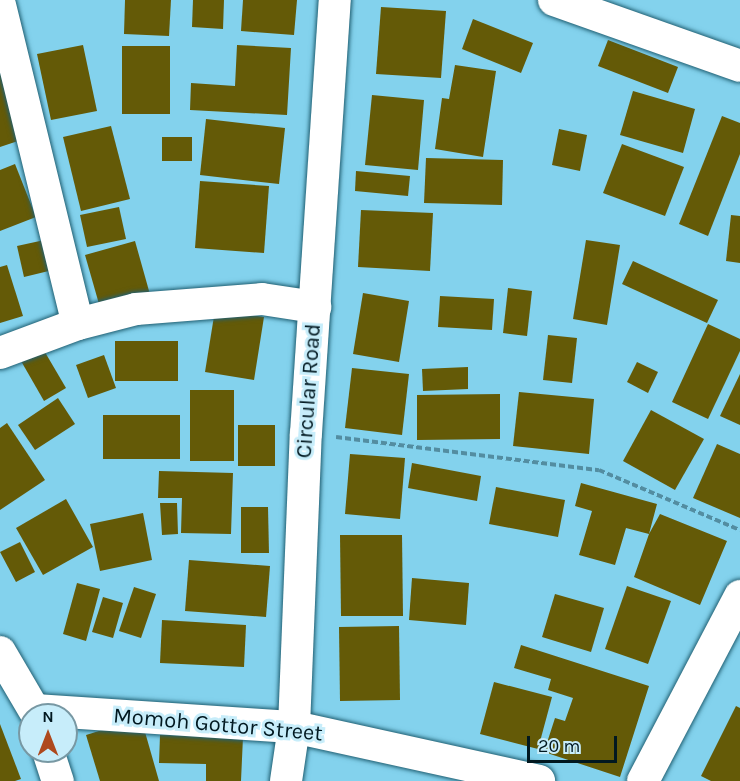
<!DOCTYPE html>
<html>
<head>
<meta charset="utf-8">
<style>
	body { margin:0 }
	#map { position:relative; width:740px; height:781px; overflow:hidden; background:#83d2ed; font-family:Karla,sans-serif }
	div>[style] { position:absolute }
	.building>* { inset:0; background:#645a07 }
	.path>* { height:4px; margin-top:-2px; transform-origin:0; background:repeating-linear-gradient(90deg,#538da1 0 6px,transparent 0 9px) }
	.roads { filter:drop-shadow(0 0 2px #205f72) drop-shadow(0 0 2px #205f72) }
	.minor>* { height:32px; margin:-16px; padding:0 16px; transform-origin:16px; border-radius:16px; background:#fff }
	span { translate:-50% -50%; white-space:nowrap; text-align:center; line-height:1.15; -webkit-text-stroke:6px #c7edfa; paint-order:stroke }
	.street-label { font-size:22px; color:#011820 }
	.north { position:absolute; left:18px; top:703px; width:60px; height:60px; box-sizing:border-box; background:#c7edfa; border:2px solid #7898a3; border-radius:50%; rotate:0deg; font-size:16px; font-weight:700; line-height:24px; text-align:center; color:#011820 }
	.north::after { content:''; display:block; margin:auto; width:21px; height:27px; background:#ae491d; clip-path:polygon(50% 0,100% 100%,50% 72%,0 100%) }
	.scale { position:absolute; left:527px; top:736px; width:90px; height:27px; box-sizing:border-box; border:3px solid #011820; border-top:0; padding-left:8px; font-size:18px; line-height:21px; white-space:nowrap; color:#011820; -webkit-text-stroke:4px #c7edfa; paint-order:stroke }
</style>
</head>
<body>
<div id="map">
	<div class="building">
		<div style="clip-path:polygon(125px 0,171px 0,169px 36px,124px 34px)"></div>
		<div style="clip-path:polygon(193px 0,224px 0,223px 29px,192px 27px)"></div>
		<div style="clip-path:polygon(243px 0,297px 0,294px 35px,241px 31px)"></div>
		<div style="clip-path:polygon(381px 7px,446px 11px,441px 78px,376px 74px)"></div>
		<div style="clip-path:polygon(473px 19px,533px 43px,521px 73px,462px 49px)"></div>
		<div style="clip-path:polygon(608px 40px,678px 67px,668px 93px,598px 66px)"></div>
		<div style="clip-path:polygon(83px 45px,97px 111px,51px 120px,37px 54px)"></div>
		<div style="clip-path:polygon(237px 45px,291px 48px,287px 115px,190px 110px,191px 83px,235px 86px)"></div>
		<div style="clip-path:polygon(122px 46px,170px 46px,170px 114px,122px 114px)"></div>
		<div style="clip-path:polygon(455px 65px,496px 71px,483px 157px,435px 149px,442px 98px,449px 99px)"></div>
		<div style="clip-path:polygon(0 73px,24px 139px,0 147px)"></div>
		<div style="clip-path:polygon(633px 91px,695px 109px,683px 153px,620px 135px)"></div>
		<div style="clip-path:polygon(372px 95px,424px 100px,418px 170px,365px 165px)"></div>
		<div style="clip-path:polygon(722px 116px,740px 123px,740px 154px,708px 236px,679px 224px)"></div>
		<div style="clip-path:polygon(206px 119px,285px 128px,279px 184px,200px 175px)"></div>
		<div style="clip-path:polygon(111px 126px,130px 199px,81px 211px,63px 137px)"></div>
		<div style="clip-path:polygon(559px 129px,587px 135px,580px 171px,552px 165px)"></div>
		<div style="clip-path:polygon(162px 137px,192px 137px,192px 161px,162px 161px)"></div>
		<div style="clip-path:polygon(622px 144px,684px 167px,665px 216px,603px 193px)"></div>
		<div style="clip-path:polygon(426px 158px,503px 160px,502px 205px,424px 203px)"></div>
		<div style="clip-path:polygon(15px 164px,36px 217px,0 231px,0 170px)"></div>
		<div style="clip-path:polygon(356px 171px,410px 176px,408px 196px,355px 191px)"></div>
		<div style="clip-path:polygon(200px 181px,269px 186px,264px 253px,195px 248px)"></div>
		<div style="clip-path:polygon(119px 207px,126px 239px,87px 247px,80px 215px)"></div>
		<div style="clip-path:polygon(361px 210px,433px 213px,430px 271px,358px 267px)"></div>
		<div style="clip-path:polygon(731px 215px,740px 216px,740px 263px,726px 261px)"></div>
		<div style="clip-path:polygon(49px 239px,57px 269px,24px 277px,17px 246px)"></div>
		<div style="clip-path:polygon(586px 240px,620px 245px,607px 325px,573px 319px)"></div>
		<div style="clip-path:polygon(135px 241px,151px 298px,101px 311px,85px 255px)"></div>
		<div style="clip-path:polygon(633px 261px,718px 300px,707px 323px,622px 284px)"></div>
		<div style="clip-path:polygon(7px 265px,23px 316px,0 323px,0 267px)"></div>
		<div style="clip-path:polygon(508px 288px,532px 291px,527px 336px,503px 333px)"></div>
		<div style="clip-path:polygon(363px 293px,409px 301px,399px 362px,353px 354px)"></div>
		<div style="clip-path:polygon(440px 296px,494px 299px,492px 330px,438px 327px)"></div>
		<div style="clip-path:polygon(215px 310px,264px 317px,254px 380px,205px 372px)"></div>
		<div style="clip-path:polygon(708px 324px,740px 339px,740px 351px,708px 419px,672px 402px)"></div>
		<div style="clip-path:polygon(548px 335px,577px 338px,572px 383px,543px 380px)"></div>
		<div style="clip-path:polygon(115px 341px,178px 341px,178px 381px,115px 381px)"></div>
		<div style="clip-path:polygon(39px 342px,66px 388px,44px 401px,17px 354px)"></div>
		<div style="clip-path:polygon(104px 355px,116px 388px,88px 398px,76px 365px)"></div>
		<div style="clip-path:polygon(637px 362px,658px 372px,648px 393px,627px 382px)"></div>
		<div style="clip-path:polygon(468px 367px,468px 389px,423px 391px,422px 369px)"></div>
		<div style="clip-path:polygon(352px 368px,409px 374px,402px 435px,345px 428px)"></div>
		<div style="clip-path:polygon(740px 374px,740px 425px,720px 416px)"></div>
		<div style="clip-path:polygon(190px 390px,234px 390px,234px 461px,190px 461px)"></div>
		<div style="clip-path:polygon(519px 392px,594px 399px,589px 454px,513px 446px)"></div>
		<div style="clip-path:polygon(500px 394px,500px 439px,417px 440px,417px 395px)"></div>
		<div style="clip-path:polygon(58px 398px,75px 424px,35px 450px,18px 425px)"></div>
		<div style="clip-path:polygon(651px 410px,704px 439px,675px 490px,623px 461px)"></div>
		<div style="clip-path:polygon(103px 415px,180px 415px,180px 459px,103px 459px)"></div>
		<div style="clip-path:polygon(7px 423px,45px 480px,0 510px,0 428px)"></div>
		<div style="clip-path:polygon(238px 425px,275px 425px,275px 466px,238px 466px)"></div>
		<div style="clip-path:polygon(717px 444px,740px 454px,740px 518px,693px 498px)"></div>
		<div style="clip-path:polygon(350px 454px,405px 458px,400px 519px,345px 514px)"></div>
		<div style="clip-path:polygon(412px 463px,481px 476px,477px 501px,408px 488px)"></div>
		<div style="clip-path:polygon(159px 471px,233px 473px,231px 534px,181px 533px,182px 498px,158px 498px)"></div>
		<div style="clip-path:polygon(581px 483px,657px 504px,649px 534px,660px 514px,727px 541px,700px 605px,634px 577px,649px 534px,626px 528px,615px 565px,579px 555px,592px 511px,575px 506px)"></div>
		<div style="clip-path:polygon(496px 487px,565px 500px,558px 537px,489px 524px)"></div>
		<div style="clip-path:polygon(66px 499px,93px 547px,43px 575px,16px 528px)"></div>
		<div style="clip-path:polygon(160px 503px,177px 503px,178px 534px,162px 535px)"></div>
		<div style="clip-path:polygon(241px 507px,268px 507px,269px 553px,241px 553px)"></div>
		<div style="clip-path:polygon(143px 513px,152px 560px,100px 571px,90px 524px)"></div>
		<div style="clip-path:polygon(340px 535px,402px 535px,403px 616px,341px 616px)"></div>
		<div style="clip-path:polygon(20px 542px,35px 572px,16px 582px,0 552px)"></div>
		<div style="clip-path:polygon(189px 560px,270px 566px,266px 617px,185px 611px)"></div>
		<div style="clip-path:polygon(412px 578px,469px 583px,466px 625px,409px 620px)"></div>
		<div style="clip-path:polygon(77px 583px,100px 589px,86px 641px,63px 634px)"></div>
		<div style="clip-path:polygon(627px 586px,671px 601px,648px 664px,605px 649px)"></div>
		<div style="clip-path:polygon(134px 587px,156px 594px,141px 638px,119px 631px)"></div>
		<div style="clip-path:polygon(555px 594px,604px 608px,591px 652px,542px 637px)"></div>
		<div style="clip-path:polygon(103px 597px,123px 603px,113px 638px,92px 632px)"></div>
		<div style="clip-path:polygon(162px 620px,246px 625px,244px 667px,160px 663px)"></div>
		<div style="clip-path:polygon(399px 626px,400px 700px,340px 701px,339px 627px)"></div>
		<div style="clip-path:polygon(521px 645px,649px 686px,620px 777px,544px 752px,555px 718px,565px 721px,573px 698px,548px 690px,551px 679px,514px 668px)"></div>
		<div style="clip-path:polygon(494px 682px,552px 697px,538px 749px,480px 734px)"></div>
		<div style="clip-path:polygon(736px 706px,740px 708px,740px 781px,711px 781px,701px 776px)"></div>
		<div style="clip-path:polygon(141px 718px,159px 781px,100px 781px,86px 735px)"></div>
		<div style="clip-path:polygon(0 724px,21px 779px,15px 781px,0 781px)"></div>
		<div style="clip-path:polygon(160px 735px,243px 737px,241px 781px,206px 781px,206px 764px,159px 763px)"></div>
	</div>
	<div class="path">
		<div style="left:336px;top:437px;width:265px;rotate:7.2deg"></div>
		<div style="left:599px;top:470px;width:153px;rotate:23.1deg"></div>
	</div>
	<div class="roads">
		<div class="minor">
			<div style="left:554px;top:0;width:197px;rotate:19.5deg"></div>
			<div style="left:0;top:5px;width:328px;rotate:76.3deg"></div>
			<div style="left:0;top:353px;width:83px;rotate:-20.4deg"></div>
			<div style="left:78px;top:324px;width:60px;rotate:-14.5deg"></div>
			<div style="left:136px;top:309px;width:126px;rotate:-4.5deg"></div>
			<div style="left:262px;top:299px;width:54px;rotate:8.6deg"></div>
			<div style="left:0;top:652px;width:73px;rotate:59.6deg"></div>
			<div style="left:36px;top:710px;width:259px;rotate:3.8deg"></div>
			<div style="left:294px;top:727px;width:251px;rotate:12.4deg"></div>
			<div style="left:48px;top:751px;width:32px;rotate:72deg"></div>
			<div style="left:286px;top:781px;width:55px;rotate:-81.6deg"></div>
			<div style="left:294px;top:727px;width:294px;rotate:-87.7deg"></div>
			<div style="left:306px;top:433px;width:434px;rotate:-86.2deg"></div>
			<div style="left:643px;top:781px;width:209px;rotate:-62.3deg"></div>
		</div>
	</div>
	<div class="street-label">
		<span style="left:309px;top:391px;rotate:-86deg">Circular Road</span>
		<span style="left:218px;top:725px;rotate:5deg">Momoh Gottor Street</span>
	</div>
	<div class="north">N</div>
	<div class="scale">20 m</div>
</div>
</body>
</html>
